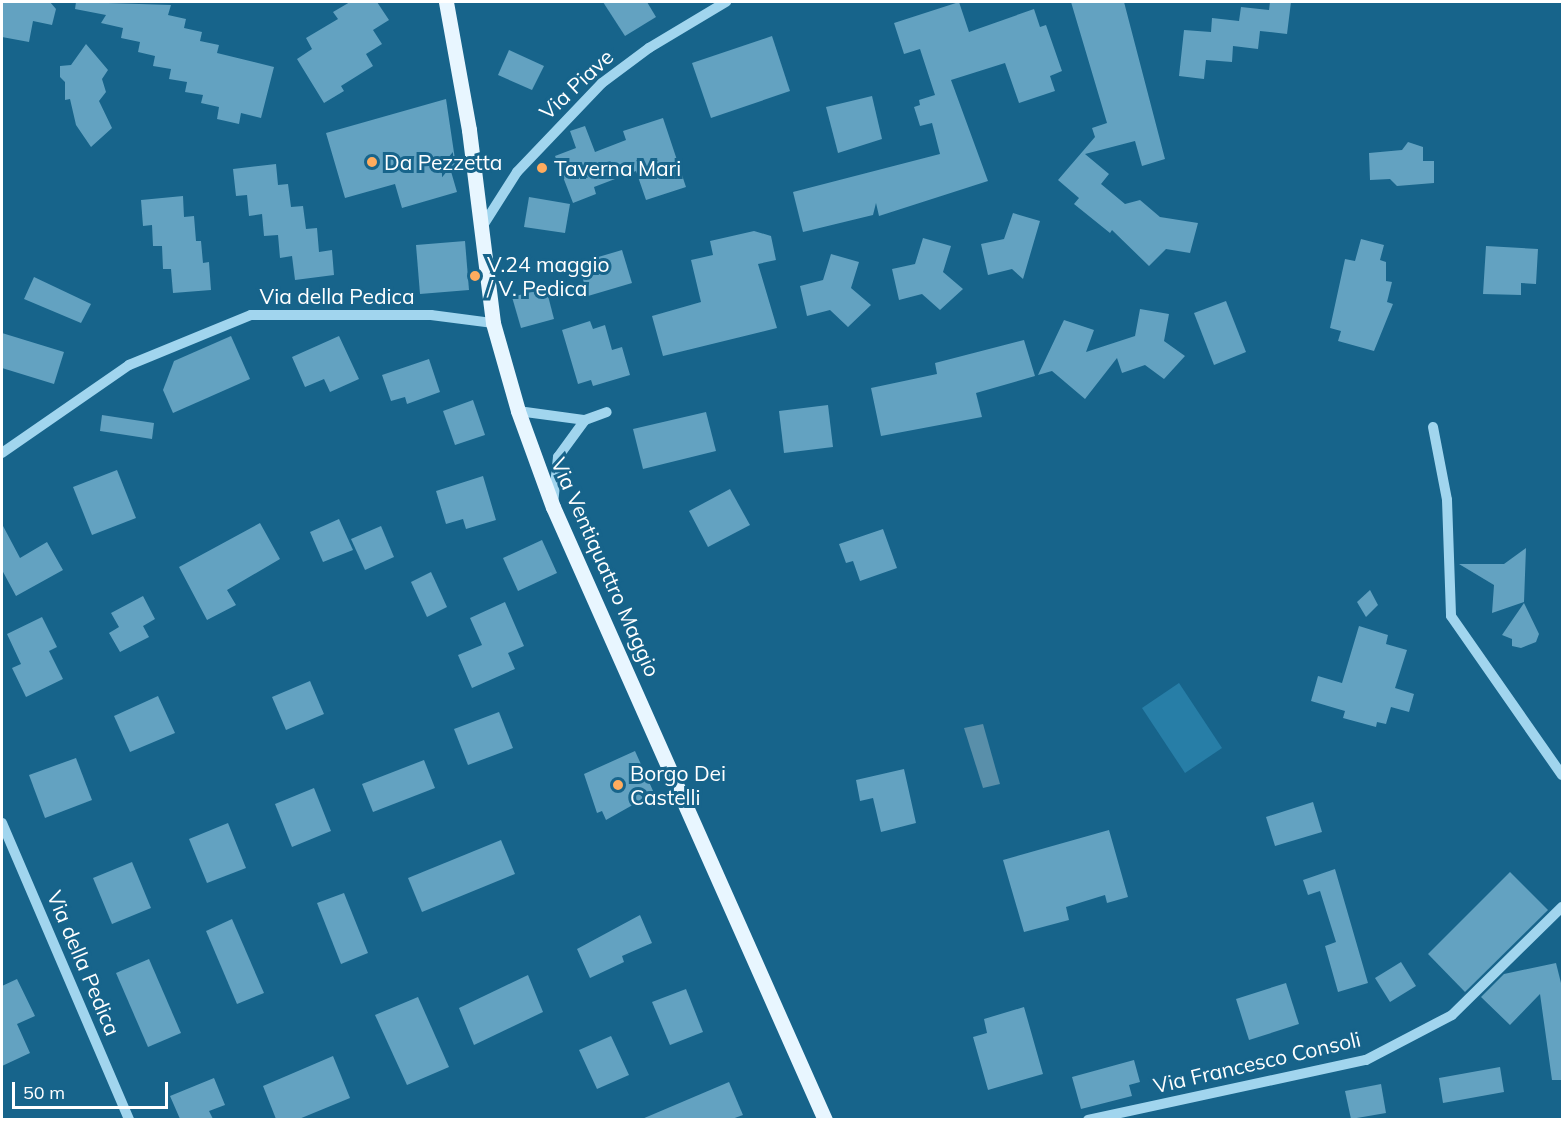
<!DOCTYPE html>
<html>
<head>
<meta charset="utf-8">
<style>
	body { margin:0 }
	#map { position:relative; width:1564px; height:1121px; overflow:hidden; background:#17648b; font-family:Mulish,sans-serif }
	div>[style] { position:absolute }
	.green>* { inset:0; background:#277ea7 }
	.water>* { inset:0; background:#598faa }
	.building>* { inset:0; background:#63a2c1 }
	.minor>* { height:10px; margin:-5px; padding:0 5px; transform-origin:5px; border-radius:5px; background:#a1d5ee }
	.major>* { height:15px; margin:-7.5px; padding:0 7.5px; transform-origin:7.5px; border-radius:7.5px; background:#e8f6ff }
	.dots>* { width:16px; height:16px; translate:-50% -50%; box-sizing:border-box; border:3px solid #17648b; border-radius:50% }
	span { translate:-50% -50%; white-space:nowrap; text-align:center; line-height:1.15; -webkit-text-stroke:6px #17648b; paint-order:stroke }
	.street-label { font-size:21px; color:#fff }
	.poi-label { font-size:21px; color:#fff }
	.left { translate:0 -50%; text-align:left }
	.frame { position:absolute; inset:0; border:3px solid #fff; pointer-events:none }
	.scale { position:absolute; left:12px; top:1082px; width:156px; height:27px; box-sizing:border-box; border:3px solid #fff; border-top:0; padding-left:8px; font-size:18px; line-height:21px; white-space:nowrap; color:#fff; -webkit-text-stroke:4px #17648b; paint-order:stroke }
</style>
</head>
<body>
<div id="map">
	<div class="green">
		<div style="clip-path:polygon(1179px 683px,1222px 748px,1185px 773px,1142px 708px)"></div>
	</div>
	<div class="water">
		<div style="clip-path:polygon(983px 724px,1000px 784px,983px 788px,964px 728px)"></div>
	</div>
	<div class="building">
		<div style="clip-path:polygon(2px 2px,50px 2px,56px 9px,52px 25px,33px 21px,29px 42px,2px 37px)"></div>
		<div style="clip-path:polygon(76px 2px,171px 5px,168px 15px,186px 19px,184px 28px,202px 32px,200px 41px,219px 45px,217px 53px,274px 67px,261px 118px,241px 113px,239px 124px,217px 119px,219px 107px,201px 103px,203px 95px,185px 92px,187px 82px,169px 79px,171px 69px,153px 66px,155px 56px,138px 52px,140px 42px,121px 38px,123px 28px,101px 23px,106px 15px,75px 9px)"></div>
		<div style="clip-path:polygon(350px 2px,377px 2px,389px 20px,373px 30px,382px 44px,366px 54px,373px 66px,341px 86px,344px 91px,324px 103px,297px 59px,312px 49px,306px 38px,338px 19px,333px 12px)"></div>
		<div style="clip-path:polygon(603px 2px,647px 2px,656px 17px,625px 36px)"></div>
		<div style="clip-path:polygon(959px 2px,969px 32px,1034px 9px,1040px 27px,1046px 25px,1062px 71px,1050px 76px,1055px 91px,1019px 103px,1005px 63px,951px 80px,988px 181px,879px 216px,876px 203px,873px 215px,803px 232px,793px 192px,940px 154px,932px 123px,920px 126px,914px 107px,920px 105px,919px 100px,935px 95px,920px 49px,904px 54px,894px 23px)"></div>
		<div style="clip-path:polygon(1071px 2px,1124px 2px,1165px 159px,1142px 166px,1135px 141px,1085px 154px,1109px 174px,1101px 184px,1125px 204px,1140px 200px,1160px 217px,1198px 223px,1190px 253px,1166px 249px,1149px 266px,1112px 230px,1110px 233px,1074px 204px,1079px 198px,1058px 180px,1095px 137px,1092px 128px,1107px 123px)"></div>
		<div style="clip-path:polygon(1270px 2px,1291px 2px,1287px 34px,1260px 31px,1258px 49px,1233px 46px,1232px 62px,1206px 60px,1204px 79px,1179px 76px,1184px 30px,1211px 32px,1212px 18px,1239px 21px,1241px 7px,1269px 10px)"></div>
		<div style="clip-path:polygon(772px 36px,790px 91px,711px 118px,692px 63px)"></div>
		<div style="clip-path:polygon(86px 44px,108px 70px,102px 79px,106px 92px,99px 101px,112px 128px,91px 147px,76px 125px,70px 99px,65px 100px,65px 82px,60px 77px,60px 66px,71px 65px)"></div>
		<div style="clip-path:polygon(509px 50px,544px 66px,532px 90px,498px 75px)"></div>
		<div style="clip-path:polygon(872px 96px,882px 139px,838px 153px,826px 107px)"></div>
		<div style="clip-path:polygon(446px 99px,456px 166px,450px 168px,457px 192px,402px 208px,395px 184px,345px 198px,326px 133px)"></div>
		<div style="clip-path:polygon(663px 118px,686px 187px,646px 200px,636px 171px,594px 187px,596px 194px,573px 203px,555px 156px,576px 148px,570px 131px,585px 126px,595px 152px,626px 140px,623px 131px)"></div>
		<div style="clip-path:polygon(1408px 142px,1423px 147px,1423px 161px,1434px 161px,1434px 183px,1397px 186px,1390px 179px,1370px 180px,1369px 153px,1402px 150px)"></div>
		<div style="clip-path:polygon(276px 164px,278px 185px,288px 184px,291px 207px,303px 206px,306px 229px,317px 228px,319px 252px,332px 250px,334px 275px,295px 280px,292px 256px,280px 258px,278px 235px,264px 236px,262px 214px,249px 216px,247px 195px,236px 196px,233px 169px)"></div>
		<div style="clip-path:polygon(183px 196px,184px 217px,194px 216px,196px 241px,201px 241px,203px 263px,209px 262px,211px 290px,173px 293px,171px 269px,163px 269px,162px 246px,153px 246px,152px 225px,143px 226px,141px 200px)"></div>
		<div style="clip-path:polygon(529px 197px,570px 204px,565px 233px,524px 227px)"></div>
		<div style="clip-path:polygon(1013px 213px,1040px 221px,1023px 279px,1012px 269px,988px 275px,981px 244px,1004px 239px)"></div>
		<div style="clip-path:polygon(754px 231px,771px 236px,776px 260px,758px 264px,777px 328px,663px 356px,652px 316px,701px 302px,691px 260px,713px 255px,710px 241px)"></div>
		<div style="clip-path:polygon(923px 238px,951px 246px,943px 272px,963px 289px,940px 310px,922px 294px,899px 300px,892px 269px,915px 264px)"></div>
		<div style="clip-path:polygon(1361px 239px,1384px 245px,1380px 260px,1386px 262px,1386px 281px,1392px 282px,1387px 302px,1393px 304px,1374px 351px,1338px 341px,1341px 331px,1330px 328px,1345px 259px,1355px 261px)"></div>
		<div style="clip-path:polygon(465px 241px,469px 290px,420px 294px,416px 245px)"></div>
		<div style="clip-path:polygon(1486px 246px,1538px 249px,1536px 284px,1521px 283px,1521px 295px,1483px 294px)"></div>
		<div style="clip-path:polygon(622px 250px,632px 283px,588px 296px,578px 263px)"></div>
		<div style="clip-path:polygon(831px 254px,859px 262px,851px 288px,871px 305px,848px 327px,830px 310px,807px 316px,800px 286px,823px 280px)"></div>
		<div style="clip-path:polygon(34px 277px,91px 304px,81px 323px,24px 299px)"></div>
		<div style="clip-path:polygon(546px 288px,554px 319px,521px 328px,512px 297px)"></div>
		<div style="clip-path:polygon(1226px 301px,1246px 352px,1214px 365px,1194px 313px)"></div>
		<div style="clip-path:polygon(1140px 309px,1169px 314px,1164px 341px,1185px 356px,1164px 379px,1145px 365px,1122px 373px,1117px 358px,1085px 399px,1052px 371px,1038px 375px,1064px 320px,1094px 330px,1086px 352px,1135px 336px)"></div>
		<div style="clip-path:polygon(590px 321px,593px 329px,605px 325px,612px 350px,622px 347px,630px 375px,593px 386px,591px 380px,578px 384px,562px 330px)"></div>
		<div style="clip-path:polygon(2px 333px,64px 352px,54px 384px,2px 368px)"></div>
		<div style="clip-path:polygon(231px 336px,250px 379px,173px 413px,163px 390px,174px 361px)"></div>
		<div style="clip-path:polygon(339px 336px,359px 379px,330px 392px,324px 379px,305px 387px,292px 357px)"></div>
		<div style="clip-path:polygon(1024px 340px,1035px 376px,976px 393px,982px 417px,881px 436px,871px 388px,937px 374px,935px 363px)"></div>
		<div style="clip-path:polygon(429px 359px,440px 392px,407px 404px,405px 397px,391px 401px,382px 375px)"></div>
		<div style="clip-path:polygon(473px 400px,485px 435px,455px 445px,443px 411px)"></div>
		<div style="clip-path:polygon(828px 405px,833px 447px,784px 453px,779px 411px)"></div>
		<div style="clip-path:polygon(706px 412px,716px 451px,643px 469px,633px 429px)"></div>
		<div style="clip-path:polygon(102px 415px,154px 423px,152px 439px,100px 431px)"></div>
		<div style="clip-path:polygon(117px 470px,136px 518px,92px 535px,73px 487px)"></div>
		<div style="clip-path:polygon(483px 476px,496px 520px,466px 529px,463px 519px,446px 524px,436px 491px)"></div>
		<div style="clip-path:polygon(730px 489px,750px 525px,708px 547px,689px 511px)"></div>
		<div style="clip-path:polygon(339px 519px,353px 550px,323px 562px,310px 532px)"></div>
		<div style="clip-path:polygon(260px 523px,280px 559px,227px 590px,236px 605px,207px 620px,179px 567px)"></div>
		<div style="clip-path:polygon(2px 524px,20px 558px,47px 542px,63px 570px,16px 596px,2px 570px)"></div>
		<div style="clip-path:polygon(381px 526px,394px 557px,365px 570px,351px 539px)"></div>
		<div style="clip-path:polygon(883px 529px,897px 568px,860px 581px,853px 561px,846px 563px,839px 544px)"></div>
		<div style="clip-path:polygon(542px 540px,557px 573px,518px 591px,503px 558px)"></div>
		<div style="clip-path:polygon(1526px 548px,1524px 602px,1492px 613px,1494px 585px,1459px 564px,1504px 564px)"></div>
		<div style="clip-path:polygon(431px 572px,447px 607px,427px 617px,411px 582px)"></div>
		<div style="clip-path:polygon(1370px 590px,1378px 605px,1366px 617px,1357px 602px)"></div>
		<div style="clip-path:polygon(143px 596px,155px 619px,143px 626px,149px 637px,120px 652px,109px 633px,119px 627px,111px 613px)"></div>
		<div style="clip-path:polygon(505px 602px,524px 646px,508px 653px,515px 669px,472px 688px,458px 655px,482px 645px,470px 618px)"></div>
		<div style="clip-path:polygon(1524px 603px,1539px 634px,1536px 642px,1521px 648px,1512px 646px,1512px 639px,1502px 635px)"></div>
		<div style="clip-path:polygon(42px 617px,57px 647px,49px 651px,63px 679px,26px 697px,12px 668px,21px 664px,7px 634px)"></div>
		<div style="clip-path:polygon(1359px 626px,1388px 635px,1386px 644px,1407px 650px,1395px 688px,1414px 694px,1409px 712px,1391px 707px,1386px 724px,1377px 722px,1376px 727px,1343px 718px,1345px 711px,1311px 701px,1318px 676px,1342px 683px)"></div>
		<div style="clip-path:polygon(310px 681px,324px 714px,286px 730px,272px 697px)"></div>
		<div style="clip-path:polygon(158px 696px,175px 733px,130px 752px,114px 716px)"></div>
		<div style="clip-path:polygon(499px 712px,513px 748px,468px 765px,454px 729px)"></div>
		<div style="clip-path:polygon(635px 751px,654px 793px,606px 820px,602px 811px,597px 813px,584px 774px)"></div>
		<div style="clip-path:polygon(76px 758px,92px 800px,45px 818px,29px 775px)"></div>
		<div style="clip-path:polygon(424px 760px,435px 788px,373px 812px,362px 784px)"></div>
		<div style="clip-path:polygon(904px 769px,916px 823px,881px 832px,873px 798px,860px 801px,856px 780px)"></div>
		<div style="clip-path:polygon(314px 788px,331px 831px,292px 847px,275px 804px)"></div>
		<div style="clip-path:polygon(1313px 802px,1322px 832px,1275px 846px,1266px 817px)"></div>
		<div style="clip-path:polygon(228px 823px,246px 868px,207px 883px,189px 839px)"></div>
		<div style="clip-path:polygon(1109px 830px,1128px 897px,1107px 903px,1105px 895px,1066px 907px,1069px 920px,1024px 932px,1003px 860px)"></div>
		<div style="clip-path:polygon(501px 840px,515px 874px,422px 912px,408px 878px)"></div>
		<div style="clip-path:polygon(132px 862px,151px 908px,112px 924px,93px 878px)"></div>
		<div style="clip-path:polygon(1335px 869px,1368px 983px,1338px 992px,1325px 946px,1336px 942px,1320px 891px,1308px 895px,1303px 880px)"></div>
		<div style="clip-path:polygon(1510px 872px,1548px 910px,1465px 992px,1428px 954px)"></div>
		<div style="clip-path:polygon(344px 893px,368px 953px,341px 964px,317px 903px)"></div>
		<div style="clip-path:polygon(640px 915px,652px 943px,622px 956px,624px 962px,590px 978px,577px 949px)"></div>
		<div style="clip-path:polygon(232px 919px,264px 993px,237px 1004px,206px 931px)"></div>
		<div style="clip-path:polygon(149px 959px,181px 1033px,148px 1047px,116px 973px)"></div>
		<div style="clip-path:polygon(1401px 962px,1416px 986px,1390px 1002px,1375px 978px)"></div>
		<div style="clip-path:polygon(1556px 963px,1563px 991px,1563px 1080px,1552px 1080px,1540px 994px,1510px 1025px,1481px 997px,1504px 974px)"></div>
		<div style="clip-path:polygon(528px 975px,543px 1012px,474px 1045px,459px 1008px)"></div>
		<div style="clip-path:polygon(17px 979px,35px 1016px,17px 1024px,30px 1053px,2px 1066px,2px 986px)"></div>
		<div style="clip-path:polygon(1286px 983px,1299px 1024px,1249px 1040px,1236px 999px)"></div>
		<div style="clip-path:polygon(686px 989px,703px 1032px,670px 1045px,652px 1002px)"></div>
		<div style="clip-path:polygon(418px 997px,449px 1067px,407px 1085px,375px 1015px)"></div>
		<div style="clip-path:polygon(1024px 1007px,1043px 1074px,988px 1090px,973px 1037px,987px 1033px,984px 1019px)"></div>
		<div style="clip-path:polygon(611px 1036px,629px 1075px,597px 1089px,579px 1050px)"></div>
		<div style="clip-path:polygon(333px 1056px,350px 1098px,299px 1119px,276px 1119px,263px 1086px)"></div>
		<div style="clip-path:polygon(1134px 1060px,1140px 1082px,1129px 1085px,1132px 1096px,1081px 1109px,1072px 1077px)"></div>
		<div style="clip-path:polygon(1500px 1067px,1504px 1092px,1443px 1103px,1439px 1078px)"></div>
		<div style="clip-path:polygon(214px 1078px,225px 1105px,209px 1111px,213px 1119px,180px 1119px,170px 1096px)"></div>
		<div style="clip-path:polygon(729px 1082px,743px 1115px,732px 1119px,642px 1119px)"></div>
		<div style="clip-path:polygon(1381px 1084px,1386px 1113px,1351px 1119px,1345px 1091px)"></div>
	</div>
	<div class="minor">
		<div style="left:482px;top:227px;width:65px;rotate:-57.5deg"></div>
		<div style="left:517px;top:172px;width:123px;rotate:-46.3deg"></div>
		<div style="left:602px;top:83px;width:59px;rotate:-36.7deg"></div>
		<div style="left:649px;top:48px;width:90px;rotate:-30.9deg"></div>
		<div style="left:518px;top:411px;width:68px;rotate:7.7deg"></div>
		<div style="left:585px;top:420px;width:46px;rotate:126.1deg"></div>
		<div style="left:558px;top:457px;width:47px;rotate:96.1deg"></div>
		<div style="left:585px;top:420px;width:23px;rotate:-20deg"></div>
		<div style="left:1433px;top:427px;width:74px;rotate:79.1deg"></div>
		<div style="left:1447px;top:500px;width:116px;rotate:88deg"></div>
		<div style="left:1451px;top:616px;width:194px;rotate:55.1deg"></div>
		<div style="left:2px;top:453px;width:155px;rotate:-34.7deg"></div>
		<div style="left:129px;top:365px;width:132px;rotate:-22.3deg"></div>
		<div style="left:251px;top:315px;width:180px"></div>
		<div style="left:431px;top:315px;width:63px;rotate:7.4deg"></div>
		<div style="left:2px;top:823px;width:323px;rotate:66.8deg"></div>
		<div style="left:1088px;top:1120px;width:284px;rotate:-12.2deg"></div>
		<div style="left:1366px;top:1060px;width:97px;rotate:-27.6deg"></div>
		<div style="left:1452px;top:1015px;width:154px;rotate:-44.5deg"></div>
	</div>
	<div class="major">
		<div style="left:446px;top:2px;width:130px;rotate:79.8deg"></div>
		<div style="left:469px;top:130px;width:194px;rotate:82.9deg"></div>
		<div style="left:493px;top:323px;width:91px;rotate:74.1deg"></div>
		<div style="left:518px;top:411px;width:102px;rotate:70deg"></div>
		<div style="left:553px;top:507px;width:671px;rotate:66.07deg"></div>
	</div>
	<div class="dots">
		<div style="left:372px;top:162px;background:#ffac5e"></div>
		<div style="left:542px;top:168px;background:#ffac5e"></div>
		<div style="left:475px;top:276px;background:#ffac5e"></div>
		<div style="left:618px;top:785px;background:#ffac5e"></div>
	</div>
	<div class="street-label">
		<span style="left:576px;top:84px;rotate:-43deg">Via Piave</span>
		<span style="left:337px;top:296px">Via della Pedica</span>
		<span style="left:606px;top:567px;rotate:66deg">Via Ventiquattro Maggio</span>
		<span style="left:84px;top:963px;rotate:67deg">Via della Pedica</span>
		<span style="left:1257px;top:1062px;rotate:-13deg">Via Francesco Consoli</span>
	</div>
	<div class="poi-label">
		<span class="left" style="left:384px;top:162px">Da Pezzetta</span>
		<span class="left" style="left:554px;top:168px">Taverna Mari</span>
		<span class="left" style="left:487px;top:276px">V.24 maggio<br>/ V. Pedica</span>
		<span class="left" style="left:630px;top:785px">Borgo Dei<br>Castelli</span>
	</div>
	<div class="frame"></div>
	<div class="scale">50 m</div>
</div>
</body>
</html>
